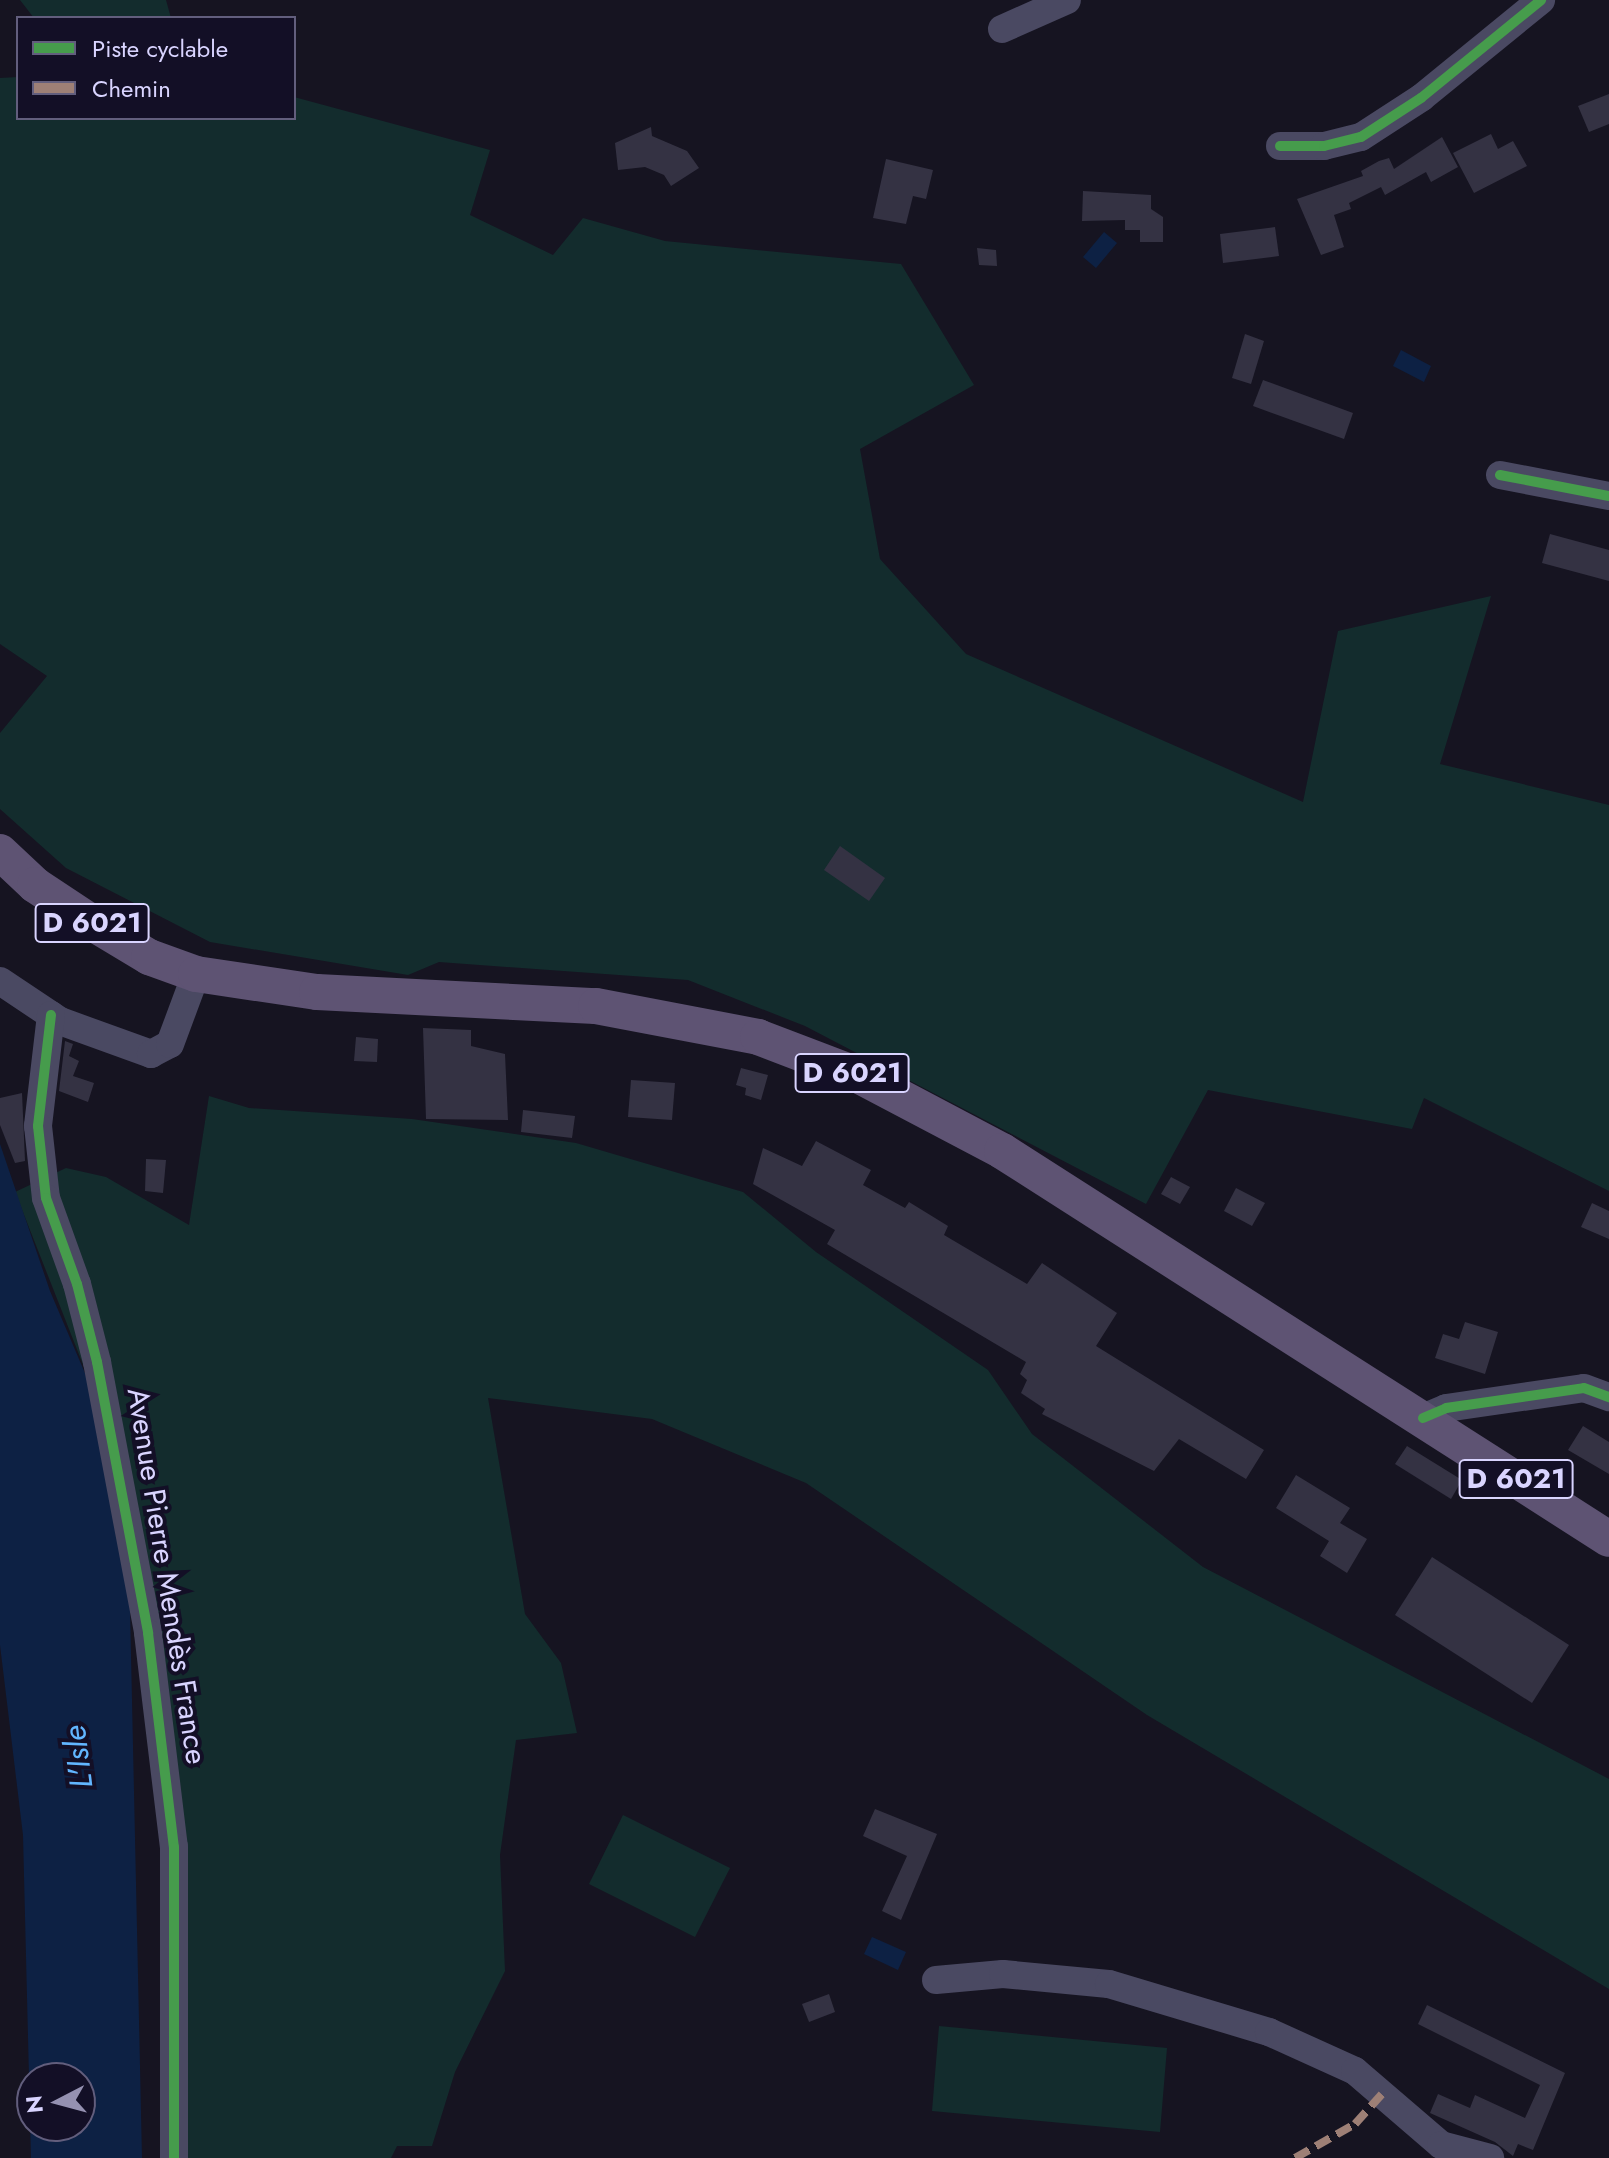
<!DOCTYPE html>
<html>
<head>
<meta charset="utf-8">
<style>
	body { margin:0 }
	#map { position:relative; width:1609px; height:2158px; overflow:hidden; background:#161421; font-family:Jost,sans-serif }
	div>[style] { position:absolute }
	.green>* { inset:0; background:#132c2d }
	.water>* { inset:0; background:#0d2144 }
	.building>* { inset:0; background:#343243 }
	.minor>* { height:28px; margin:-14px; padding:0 14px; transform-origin:14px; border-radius:14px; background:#4a4962 }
	.major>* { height:36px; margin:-18px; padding:0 18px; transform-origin:18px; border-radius:18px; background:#5e5373 }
	.quiet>* { height:8px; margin-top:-4px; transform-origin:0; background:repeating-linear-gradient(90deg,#9e8076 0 16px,transparent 0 24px) }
	.cycleway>* { height:10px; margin:-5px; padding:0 5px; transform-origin:5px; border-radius:5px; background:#469c4c }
	span { translate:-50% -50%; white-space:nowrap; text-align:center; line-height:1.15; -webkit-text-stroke:8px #130f26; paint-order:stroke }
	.shield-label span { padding:2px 6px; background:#130f26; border:2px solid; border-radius:6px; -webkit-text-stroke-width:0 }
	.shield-label { font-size:28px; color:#d9d4ff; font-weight:700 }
	.street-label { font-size:30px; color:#d9d4ff }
	.water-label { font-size:32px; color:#62b6ff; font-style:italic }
	.legend { position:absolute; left:16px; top:16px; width:280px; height:104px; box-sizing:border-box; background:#130f26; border:2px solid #625e7d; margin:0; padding:10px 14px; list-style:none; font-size:24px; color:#d9d4ff }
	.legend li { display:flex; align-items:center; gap:16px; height:40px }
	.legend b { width:40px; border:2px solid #625e7d }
	.north { position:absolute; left:16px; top:2062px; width:80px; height:80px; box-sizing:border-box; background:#130f26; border:2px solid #625e7d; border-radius:50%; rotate:264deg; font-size:22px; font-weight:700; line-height:32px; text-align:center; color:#d9d4ff }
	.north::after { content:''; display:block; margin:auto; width:28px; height:36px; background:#9591b1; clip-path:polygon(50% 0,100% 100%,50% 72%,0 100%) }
</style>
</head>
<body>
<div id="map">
	<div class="green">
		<div style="clip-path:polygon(20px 0,166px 0,171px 18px,34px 18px)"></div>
		<div style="clip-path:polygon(18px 77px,18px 118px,294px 118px,294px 97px,490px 150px,470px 215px,553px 255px,583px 218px,665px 241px,901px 264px,974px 385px,860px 449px,880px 559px,966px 654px,1303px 802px,1338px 631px,1491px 596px,1440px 764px,1609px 805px,1609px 1191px,1424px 1098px,1412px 1129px,1208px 1090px,1146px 1204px,805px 1026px,688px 980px,439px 962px,408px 975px,210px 942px,66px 868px,0 809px,0 733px,47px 676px,0 644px,0 78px)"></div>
		<div style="clip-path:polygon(209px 1096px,249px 1108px,412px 1119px,576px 1143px,743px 1192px,816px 1252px,988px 1370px,1032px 1434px,1203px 1567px,1609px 1779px,1609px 1989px,1147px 1715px,806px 1483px,652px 1419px,488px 1398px,525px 1614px,561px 1663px,577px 1733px,516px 1740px,500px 1855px,505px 1971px,455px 2072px,432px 2146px,397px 2146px,391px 2158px,172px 2158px,162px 1835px,152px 1730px,91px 1385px,15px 1192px,66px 1168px,106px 1177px,189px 1225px)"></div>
		<div style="clip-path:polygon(623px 1815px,730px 1868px,695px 1937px,589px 1884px)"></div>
		<div style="clip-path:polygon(939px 2026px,1167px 2048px,1160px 2132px,932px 2111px)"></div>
	</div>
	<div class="water">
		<div style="clip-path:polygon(1104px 232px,1117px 243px,1096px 268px,1083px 257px)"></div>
		<div style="clip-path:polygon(1401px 350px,1431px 366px,1424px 382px,1393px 366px)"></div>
		<div style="clip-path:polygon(evenodd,0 1144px,50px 1291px,93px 1392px,130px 1609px,142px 2158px,31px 2158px,23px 1835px,0 1645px,0 1144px,32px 2078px,80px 2078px,80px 2126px,32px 2126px,32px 2078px)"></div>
		<div style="clip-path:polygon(872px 1937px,906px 1952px,898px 1970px,864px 1954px)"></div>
	</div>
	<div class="building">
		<div style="clip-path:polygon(1609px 94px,1609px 124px,1589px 132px,1578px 106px)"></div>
		<div style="clip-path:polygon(651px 127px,652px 136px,687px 151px,699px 168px,671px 186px,664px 175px,645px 167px,618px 170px,615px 143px)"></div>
		<div style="clip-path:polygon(1491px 134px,1498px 149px,1513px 141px,1527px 166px,1474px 193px,1453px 153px)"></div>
		<div style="clip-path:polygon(1442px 137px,1458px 167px,1431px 182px,1426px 172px,1385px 195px,1381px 187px,1349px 203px,1351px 209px,1334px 215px,1344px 247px,1321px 255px,1297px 199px,1363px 176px,1361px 171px,1379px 161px,1389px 158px,1394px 169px)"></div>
		<div style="clip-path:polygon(886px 159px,933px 170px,926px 199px,913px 196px,906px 224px,873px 218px)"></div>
		<div style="clip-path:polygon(1083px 191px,1151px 195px,1151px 209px,1163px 217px,1163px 242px,1140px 242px,1140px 230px,1125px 230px,1125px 220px,1082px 221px)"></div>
		<div style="clip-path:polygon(1275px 227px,1279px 256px,1223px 263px,1220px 234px)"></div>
		<div style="clip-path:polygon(977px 248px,996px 250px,997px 266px,979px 265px)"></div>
		<div style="clip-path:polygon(1245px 334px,1264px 341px,1251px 384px,1232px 378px)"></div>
		<div style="clip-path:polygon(1263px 380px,1353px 413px,1344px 439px,1253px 406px)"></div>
		<div style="clip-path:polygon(1550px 534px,1609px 550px,1609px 581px,1542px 563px)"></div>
		<div style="clip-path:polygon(840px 846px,885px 878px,869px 901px,824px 870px)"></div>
		<div style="clip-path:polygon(423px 1028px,471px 1030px,471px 1046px,505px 1054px,508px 1120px,426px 1119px)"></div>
		<div style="clip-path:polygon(356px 1037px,378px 1039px,377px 1062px,354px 1061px)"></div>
		<div style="clip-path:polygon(65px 1041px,73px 1044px,69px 1056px,79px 1061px,73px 1076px,94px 1083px,88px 1102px,59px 1091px)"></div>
		<div style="clip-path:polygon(741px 1068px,768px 1075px,761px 1100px,745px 1095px,746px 1088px,736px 1085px)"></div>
		<div style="clip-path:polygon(631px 1080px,675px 1083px,672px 1120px,628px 1117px)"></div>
		<div style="clip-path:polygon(22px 1093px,25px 1161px,15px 1163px,0 1125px,0 1098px)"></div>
		<div style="clip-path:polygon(523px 1110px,575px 1116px,572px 1138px,521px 1132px)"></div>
		<div style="clip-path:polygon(816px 1141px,871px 1170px,863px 1185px,905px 1208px,909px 1202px,948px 1226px,944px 1235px,1027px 1284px,1042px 1263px,1117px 1313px,1096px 1346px,1264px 1450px,1246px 1479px,1179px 1439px,1154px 1471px,1042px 1414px,1045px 1409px,1021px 1393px,1027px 1380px,1020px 1374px,1026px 1362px,827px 1244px,835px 1230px,753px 1184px,763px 1148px,802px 1166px)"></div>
		<div style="clip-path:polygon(146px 1159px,166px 1160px,163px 1193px,145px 1191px)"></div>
		<div style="clip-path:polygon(1171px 1177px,1190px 1187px,1180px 1204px,1161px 1194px)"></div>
		<div style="clip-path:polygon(1236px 1188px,1265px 1203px,1252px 1226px,1224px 1211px)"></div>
		<div style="clip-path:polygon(1592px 1203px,1609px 1211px,1609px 1239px,1581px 1227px)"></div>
		<div style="clip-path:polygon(1465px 1322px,1498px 1332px,1485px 1374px,1435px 1358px,1443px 1334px,1459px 1339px)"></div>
		<div style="clip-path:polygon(1583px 1426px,1609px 1442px,1609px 1474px,1568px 1450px)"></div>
		<div style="clip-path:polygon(1407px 1446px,1462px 1480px,1451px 1499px,1395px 1464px)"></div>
		<div style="clip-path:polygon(1296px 1475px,1350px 1508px,1340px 1523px,1367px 1539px,1347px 1573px,1320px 1556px,1329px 1541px,1276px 1508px)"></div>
		<div style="clip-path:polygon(1432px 1557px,1569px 1645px,1532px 1703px,1395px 1615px)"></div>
		<div style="clip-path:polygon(875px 1809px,937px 1834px,901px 1920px,882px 1911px,907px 1856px,863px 1836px)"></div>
		<div style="clip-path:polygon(829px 1994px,835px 2012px,809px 2022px,802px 2004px)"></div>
		<div style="clip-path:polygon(1427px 2005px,1565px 2073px,1533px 2150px,1518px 2144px,1513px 2156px,1495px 2142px,1430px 2113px,1438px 2094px,1470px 2108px,1475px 2095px,1525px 2118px,1540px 2085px,1418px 2024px)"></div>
	</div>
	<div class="minor">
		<div style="left:1002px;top:29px;width:71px;rotate:-24deg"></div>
		<div style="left:1280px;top:146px;width:44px"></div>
		<div style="left:1324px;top:146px;width:38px;rotate:-14deg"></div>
		<div style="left:1361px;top:137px;width:72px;rotate:-33deg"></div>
		<div style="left:1421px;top:98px;width:155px;rotate:-39.2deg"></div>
		<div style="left:1500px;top:475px;width:111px;rotate:10.9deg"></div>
		<div style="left:0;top:981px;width:72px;rotate:33.7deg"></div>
		<div style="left:60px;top:1021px;width:97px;rotate:19.9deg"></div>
		<div style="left:151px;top:1054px;width:21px;rotate:-28deg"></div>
		<div style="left:170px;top:1044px;width:75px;rotate:-69.6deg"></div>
		<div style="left:51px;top:1015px;width:112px;rotate:96.7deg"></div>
		<div style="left:38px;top:1126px;width:72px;rotate:83.7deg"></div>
		<div style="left:46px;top:1198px;width:91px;rotate:70.2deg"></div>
		<div style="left:77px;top:1284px;width:81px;rotate:75.6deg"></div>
		<div style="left:97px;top:1362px;width:276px;rotate:79.3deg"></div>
		<div style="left:148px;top:1633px;width:216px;rotate:83.1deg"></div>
		<div style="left:174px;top:1847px;width:311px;rotate:90deg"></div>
		<div style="left:1423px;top:1418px;width:25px;rotate:-23deg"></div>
		<div style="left:1446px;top:1408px;width:139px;rotate:-8.2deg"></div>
		<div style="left:1584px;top:1388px;width:27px;rotate:20deg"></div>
		<div style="left:936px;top:1980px;width:67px;rotate:-5.1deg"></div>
		<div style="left:1003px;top:1974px;width:106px;rotate:5.4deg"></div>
		<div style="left:1109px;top:1984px;width:167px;rotate:16.7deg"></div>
		<div style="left:1269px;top:2032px;width:94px;rotate:24.4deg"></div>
		<div style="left:1355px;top:2071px;width:113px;rotate:40.7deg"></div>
		<div style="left:1441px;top:2145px;width:51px;rotate:14.9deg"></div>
	</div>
	<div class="major">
		<div style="left:0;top:852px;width:48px;rotate:43.3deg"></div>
		<div style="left:35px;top:885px;width:67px;rotate:33.5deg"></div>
		<div style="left:91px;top:922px;width:68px;rotate:31.1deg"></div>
		<div style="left:149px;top:957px;width:50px;rotate:19.9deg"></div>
		<div style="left:196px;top:974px;width:122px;rotate:8.5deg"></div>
		<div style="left:317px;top:992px;width:279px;rotate:2.9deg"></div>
		<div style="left:596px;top:1006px;width:165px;rotate:10.8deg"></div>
		<div style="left:758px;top:1037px;width:109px;rotate:20.9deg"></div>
		<div style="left:860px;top:1076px;width:161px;rotate:27.8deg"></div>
		<div style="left:1002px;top:1151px;width:720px;rotate:32.59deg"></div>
	</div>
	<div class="quiet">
		<div style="left:1295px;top:2158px;width:69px;rotate:-29.5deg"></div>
		<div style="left:1355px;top:2124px;width:40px;rotate:-48deg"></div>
	</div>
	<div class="cycleway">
		<div style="left:1280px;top:146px;width:44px"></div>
		<div style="left:1324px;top:146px;width:38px;rotate:-14deg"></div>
		<div style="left:1361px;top:137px;width:72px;rotate:-33deg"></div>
		<div style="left:1421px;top:98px;width:155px;rotate:-39.2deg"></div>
		<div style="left:1500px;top:475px;width:111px;rotate:10.9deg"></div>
		<div style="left:51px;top:1015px;width:112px;rotate:96.7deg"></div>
		<div style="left:38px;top:1126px;width:72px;rotate:83.7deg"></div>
		<div style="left:46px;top:1198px;width:91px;rotate:70.2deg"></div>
		<div style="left:77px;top:1284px;width:81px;rotate:75.6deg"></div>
		<div style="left:97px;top:1362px;width:276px;rotate:79.3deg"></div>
		<div style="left:148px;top:1633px;width:216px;rotate:83.1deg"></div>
		<div style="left:174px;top:1847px;width:311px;rotate:90deg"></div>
		<div style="left:1423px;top:1418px;width:25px;rotate:-23deg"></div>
		<div style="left:1446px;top:1408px;width:139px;rotate:-8.2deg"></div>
		<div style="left:1584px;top:1388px;width:27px;rotate:20deg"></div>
	</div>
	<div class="shield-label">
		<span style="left:92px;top:923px">D 6021</span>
		<span style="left:852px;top:1073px">D 6021</span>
		<span style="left:1516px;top:1479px">D 6021</span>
	</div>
	<div class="street-label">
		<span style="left:167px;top:1576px;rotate:81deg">Avenue Pierre Mendès France</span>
	</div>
	<div class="water-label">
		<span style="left:78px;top:1757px;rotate:-97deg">L'Isle</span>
	</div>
	<ul class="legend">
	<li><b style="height:10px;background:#469c4c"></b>Piste cyclable</li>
	<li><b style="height:10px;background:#9e8076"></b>Chemin</li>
	</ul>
	<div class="north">N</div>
</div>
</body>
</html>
